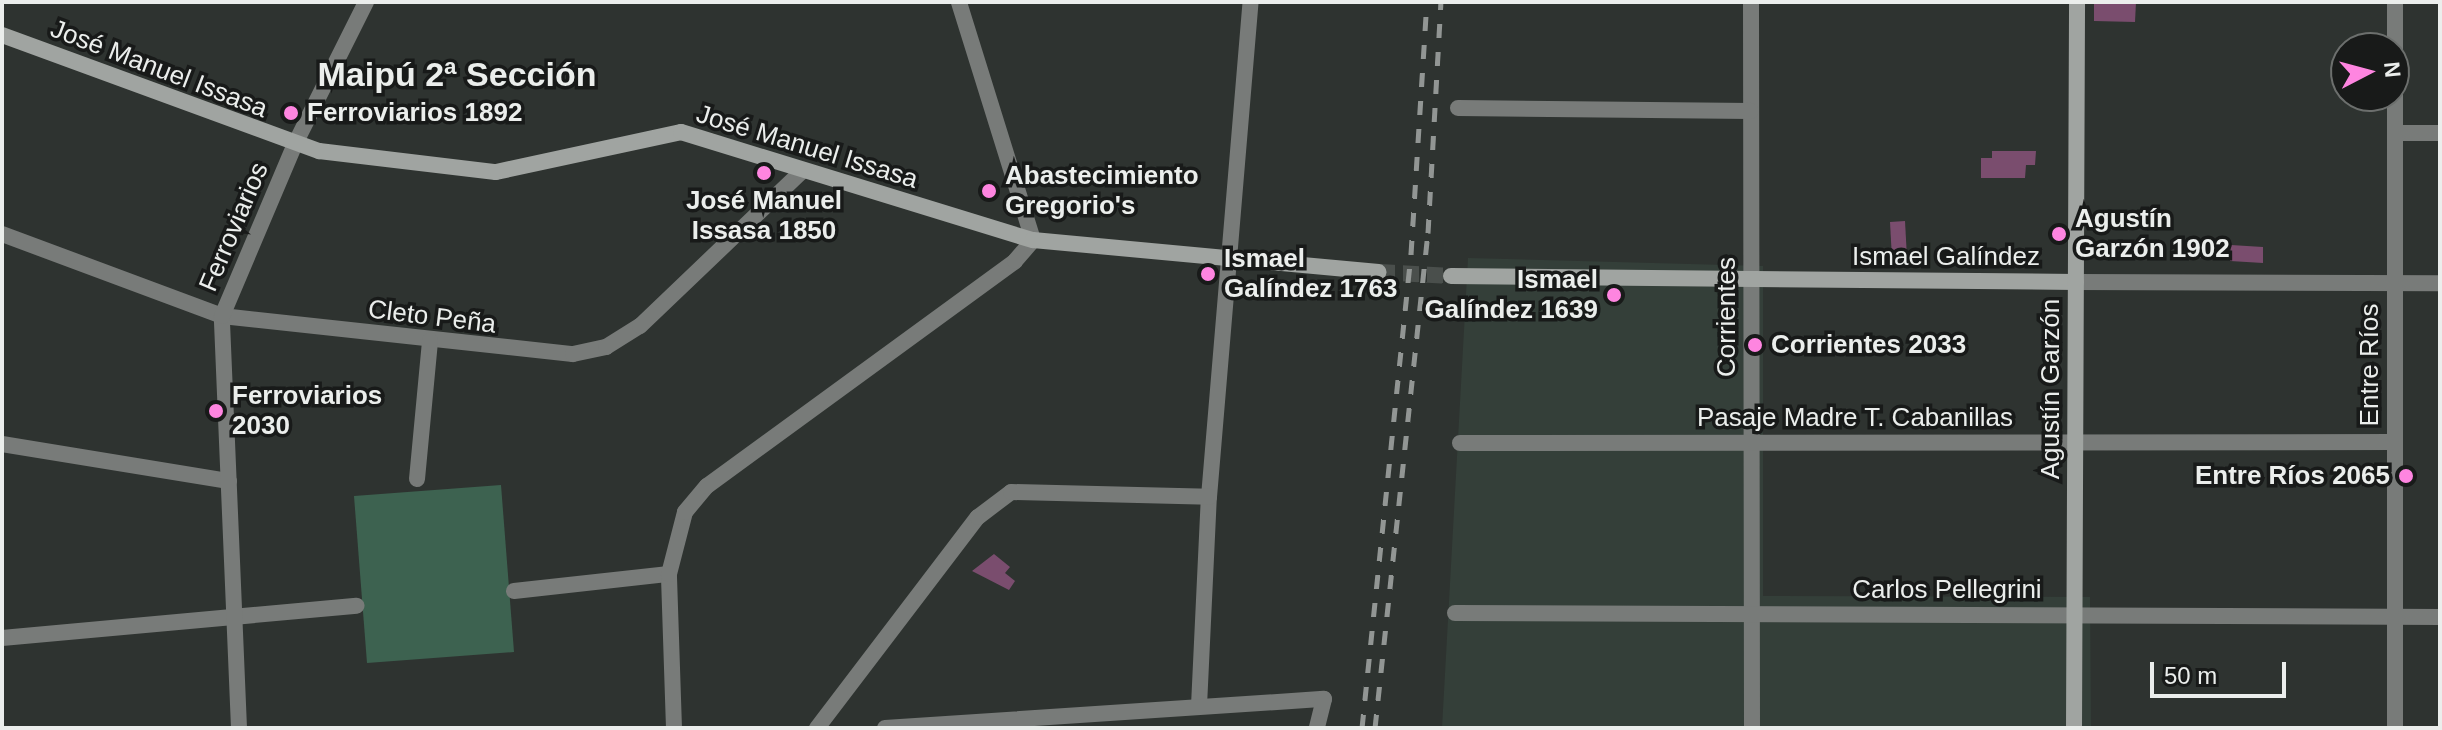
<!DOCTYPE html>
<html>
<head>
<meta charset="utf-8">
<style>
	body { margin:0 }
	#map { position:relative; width:2442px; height:730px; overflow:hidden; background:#2e3330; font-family:Helvetica,sans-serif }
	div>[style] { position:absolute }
	.built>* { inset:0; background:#343f39 }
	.green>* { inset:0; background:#3d6250 }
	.building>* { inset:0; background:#7a4d6e }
	.secondary-tunnel>* { height:16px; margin-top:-8px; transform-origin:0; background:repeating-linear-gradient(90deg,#4a4f4c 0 16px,transparent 0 24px) }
	.street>* { height:16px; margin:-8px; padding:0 8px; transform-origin:8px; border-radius:8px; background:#787b79 }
	.secondary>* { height:16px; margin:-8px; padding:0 8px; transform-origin:8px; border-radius:8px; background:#a0a4a1 }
	.rail>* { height:5px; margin-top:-2.5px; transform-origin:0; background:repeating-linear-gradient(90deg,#929694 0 14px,transparent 0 28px) }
	.dots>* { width:22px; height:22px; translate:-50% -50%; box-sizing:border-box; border:4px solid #181a19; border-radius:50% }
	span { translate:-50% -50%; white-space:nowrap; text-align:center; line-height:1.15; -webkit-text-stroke:7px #181a19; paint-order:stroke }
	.street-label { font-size:26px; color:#ebeeec }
	.poi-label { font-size:26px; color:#ebeeec; font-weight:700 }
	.left { translate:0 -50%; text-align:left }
	.right { translate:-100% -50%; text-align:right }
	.district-label { font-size:34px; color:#ebeeec; font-weight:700 }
	.frame { position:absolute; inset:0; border:4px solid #ebeeec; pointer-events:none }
	.north { position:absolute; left:2330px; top:32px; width:80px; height:80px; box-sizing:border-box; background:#181a19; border:2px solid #6c6f6d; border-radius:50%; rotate:84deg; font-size:22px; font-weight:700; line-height:32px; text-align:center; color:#ebeeec }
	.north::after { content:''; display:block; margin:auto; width:28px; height:36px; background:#fe85e0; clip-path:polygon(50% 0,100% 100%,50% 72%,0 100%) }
	.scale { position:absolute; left:2150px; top:662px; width:136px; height:36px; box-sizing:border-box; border:4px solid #ebeeec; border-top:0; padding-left:10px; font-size:24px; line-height:28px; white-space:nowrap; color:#ebeeec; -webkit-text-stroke:6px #181a19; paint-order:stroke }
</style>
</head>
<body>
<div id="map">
	<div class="built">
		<div style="clip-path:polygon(1468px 258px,1763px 266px,1763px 596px,2090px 597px,2091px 728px,1442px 728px)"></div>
	</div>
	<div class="green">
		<div style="clip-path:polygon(501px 485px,514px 652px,367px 663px,354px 496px)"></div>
	</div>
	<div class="building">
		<div style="clip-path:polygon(2094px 2px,2136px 2px,2135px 22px,2094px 21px)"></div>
		<div style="clip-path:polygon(1992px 151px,2036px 151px,2035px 165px,2026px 165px,2025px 178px,1981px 178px,1981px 158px,1992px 158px)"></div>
		<div style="clip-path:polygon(1905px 221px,1907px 258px,1892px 259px,1890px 222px)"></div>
		<div style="clip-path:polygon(2180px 243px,2201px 244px,2201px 258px,2180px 258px)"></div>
		<div style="clip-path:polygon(2231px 245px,2263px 247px,2263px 263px,2230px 261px)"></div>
		<div style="clip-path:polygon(994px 554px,1010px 567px,1005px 573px,1015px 581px,1009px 590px,972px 571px)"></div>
	</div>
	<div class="secondary-tunnel">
		<div style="left:1379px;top:272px;width:72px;rotate:3.2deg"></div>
	</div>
	<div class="street">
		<div style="left:1751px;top:2px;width:726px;rotate:89.92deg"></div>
		<div style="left:1458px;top:108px;width:293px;rotate:0.6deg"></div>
		<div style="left:2395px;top:133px;width:45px"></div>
		<div style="left:2px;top:234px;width:235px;rotate:20.4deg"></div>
		<div style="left:222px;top:316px;width:353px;rotate:6.2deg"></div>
		<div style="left:573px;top:354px;width:34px;rotate:-12deg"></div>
		<div style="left:606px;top:347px;width:40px;rotate:-32deg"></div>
		<div style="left:640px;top:326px;width:224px;rotate:-43.7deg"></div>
		<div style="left:2076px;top:282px;width:364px;rotate:0.2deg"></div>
		<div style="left:1460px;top:443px;width:934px;rotate:-0.06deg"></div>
		<div style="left:2px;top:444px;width:230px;rotate:9.3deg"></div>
		<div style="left:417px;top:479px;width:139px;rotate:-84.6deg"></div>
		<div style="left:514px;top:591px;width:156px;rotate:-6.3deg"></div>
		<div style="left:1455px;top:613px;width:985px;rotate:0.23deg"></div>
		<div style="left:2px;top:638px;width:356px;rotate:-5.2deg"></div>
		<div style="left:1199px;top:706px;width:209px;rotate:-87.3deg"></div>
		<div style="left:1209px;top:497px;width:497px;rotate:-85.2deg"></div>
		<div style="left:239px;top:728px;width:412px;rotate:-92.4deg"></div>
		<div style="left:222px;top:316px;width:185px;rotate:-67deg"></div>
		<div style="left:294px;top:146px;width:161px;rotate:-63.4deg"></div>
		<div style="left:674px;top:728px;width:154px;rotate:-91.9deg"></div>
		<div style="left:669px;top:574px;width:64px;rotate:-75.5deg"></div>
		<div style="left:685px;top:512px;width:34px;rotate:-50deg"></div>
		<div style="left:707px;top:486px;width:381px;rotate:-36.1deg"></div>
		<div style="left:1015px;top:261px;width:28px;rotate:-49deg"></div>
		<div style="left:1033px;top:240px;width:249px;rotate:-107.3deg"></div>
		<div style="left:817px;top:728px;width:265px;rotate:-52.7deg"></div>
		<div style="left:978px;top:517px;width:41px;rotate:-37.1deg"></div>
		<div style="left:1011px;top:492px;width:198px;rotate:1.4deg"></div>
		<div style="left:885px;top:728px;width:440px;rotate:-3.8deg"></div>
		<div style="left:1324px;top:699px;width:30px;rotate:104deg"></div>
		<div style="left:2395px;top:728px;width:726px;rotate:-90deg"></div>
	</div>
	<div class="secondary">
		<div style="left:2px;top:35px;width:338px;rotate:20.1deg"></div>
		<div style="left:319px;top:151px;width:178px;rotate:6.8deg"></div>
		<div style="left:496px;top:172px;width:189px;rotate:-12.2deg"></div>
		<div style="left:681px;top:132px;width:368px;rotate:17.1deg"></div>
		<div style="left:1033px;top:240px;width:347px;rotate:5.3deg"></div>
		<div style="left:1451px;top:276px;width:625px;rotate:0.55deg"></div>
		<div style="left:2074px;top:728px;width:726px;rotate:-89.76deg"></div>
	</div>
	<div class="rail">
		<div style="left:1362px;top:728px;width:477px;rotate:-84.1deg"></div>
		<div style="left:1411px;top:254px;width:253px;rotate:-86.4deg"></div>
		<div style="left:1375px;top:728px;width:498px;rotate:-83.9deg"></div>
		<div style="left:1428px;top:233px;width:231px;rotate:-86.8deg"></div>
	</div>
	<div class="dots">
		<div style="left:291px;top:113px;background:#fe85e0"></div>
		<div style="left:764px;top:173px;background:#fe85e0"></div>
		<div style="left:989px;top:191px;background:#fe85e0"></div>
		<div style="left:2059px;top:234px;background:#fe85e0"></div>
		<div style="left:1208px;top:274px;background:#fe85e0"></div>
		<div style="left:1614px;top:295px;background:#fe85e0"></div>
		<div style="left:1755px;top:345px;background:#fe85e0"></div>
		<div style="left:216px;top:411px;background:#fe85e0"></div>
		<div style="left:2406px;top:476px;background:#fe85e0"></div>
	</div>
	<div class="street-label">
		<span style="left:159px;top:69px;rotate:21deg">José Manuel Issasa</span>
		<span style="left:807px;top:147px;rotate:17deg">José Manuel Issasa</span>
		<span style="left:234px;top:227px;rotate:-67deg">Ferroviarios</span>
		<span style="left:1946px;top:257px">Ismael Galíndez</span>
		<span style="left:432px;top:317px;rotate:7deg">Cleto Peña</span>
		<span style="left:1727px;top:317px;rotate:-90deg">Corrientes</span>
		<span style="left:2370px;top:365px;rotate:-90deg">Entre Ríos</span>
		<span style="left:2051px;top:389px;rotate:-90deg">Agustín Garzón</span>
		<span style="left:1855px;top:418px">Pasaje Madre T. Cabanillas</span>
		<span style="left:1947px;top:590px">Carlos Pellegrini</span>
	</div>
	<div class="poi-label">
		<span class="left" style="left:307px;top:113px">Ferroviarios 1892</span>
		<span class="left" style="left:1005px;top:191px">Abastecimiento<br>Gregorio's</span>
		<span style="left:764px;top:216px">José Manuel<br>Issasa 1850</span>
		<span class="left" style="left:2075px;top:234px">Agustín<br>Garzón 1902</span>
		<span class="left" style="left:1224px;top:274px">Ismael<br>Galíndez 1763</span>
		<span class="right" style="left:1598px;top:295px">Ismael<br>Galíndez 1639</span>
		<span class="left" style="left:1771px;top:345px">Corrientes 2033</span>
		<span class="left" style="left:232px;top:411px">Ferroviarios<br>2030</span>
		<span class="right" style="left:2390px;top:476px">Entre Ríos 2065</span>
	</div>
	<div class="district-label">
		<span style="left:457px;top:75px">Maipú 2ª Sección</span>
	</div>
	<div class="frame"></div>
	<div class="north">N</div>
	<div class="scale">50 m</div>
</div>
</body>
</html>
